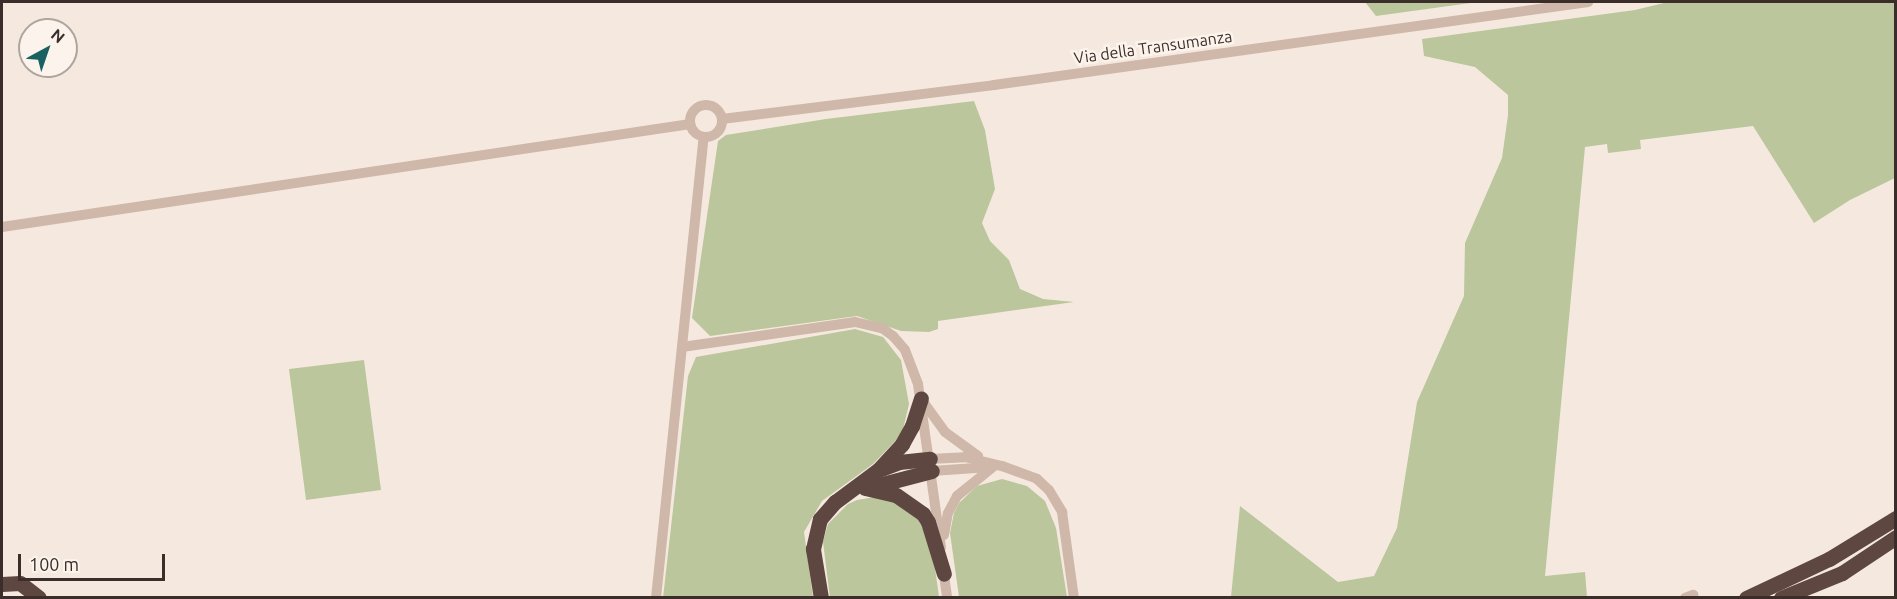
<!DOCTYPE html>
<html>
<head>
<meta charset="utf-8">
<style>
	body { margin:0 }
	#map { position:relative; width:1897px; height:599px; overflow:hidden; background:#f5e9df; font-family:Ubuntu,sans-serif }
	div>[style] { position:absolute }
	.green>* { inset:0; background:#bbc69d }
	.minor>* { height:10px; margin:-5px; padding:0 5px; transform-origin:5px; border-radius:5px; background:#cfb8a9 }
	.minor>.ring { margin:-5px; padding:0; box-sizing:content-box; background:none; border:10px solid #cfb8a9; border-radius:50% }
	.highway>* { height:15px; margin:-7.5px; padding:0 7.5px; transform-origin:7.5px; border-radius:7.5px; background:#5d4740 }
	span { translate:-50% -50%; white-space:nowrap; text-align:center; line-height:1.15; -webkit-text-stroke:5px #fcf4ec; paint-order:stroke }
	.street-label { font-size:16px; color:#3b2e2a }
	.frame { position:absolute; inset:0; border:3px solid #3b2e2a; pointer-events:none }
	.north { position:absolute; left:18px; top:18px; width:60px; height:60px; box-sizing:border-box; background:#fcf4ec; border:2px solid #afa59e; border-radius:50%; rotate:40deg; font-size:16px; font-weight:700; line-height:24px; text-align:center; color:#3b2e2a }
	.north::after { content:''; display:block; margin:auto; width:21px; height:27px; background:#1b6161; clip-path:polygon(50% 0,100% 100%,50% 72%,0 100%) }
	.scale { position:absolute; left:18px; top:554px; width:147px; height:27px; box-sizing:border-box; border:3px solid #3b2e2a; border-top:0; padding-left:8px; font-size:18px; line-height:21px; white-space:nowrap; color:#3b2e2a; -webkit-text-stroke:4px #fcf4ec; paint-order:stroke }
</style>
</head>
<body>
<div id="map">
	<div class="green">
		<div style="clip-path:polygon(1365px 2px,1478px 2px,1376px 16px)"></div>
		<div style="clip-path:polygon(1668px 2px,1895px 2px,1895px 178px,1850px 200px,1814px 223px,1753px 126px,1640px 140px,1641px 149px,1608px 153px,1607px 144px,1585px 147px,1545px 576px,1585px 572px,1587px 597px,1231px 597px,1240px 506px,1338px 582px,1374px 576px,1397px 528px,1417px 402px,1464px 296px,1465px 243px,1502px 158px,1508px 115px,1508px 95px,1475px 67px,1424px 56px,1422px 39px,1635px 10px)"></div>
		<div style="clip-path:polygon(974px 101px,985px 130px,995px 189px,982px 223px,990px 241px,1009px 260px,1020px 289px,1043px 299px,1074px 302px,938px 321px,938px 329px,929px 332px,901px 331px,857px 316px,710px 336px,692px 318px,718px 141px,726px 135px,826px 119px)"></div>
		<div style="clip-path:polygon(855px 329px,883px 337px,901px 360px,909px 404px,902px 434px,873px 464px,822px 501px,804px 532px,813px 597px,663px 598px,688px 376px,696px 357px)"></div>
		<div style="clip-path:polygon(364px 360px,381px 490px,306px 500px,289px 369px)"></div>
		<div style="clip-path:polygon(1002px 479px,1027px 486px,1045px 501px,1056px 528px,1067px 597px,959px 597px,950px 533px,954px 513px,959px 503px,977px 486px)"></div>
		<div style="clip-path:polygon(875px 497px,883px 497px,913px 510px,932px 546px,939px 597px,830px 598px,823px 542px,828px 524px,848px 504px,857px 500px)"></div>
	</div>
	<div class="minor">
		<div class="ring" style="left:690px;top:105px;width:22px;height:22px"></div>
		<div style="left:722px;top:119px;width:274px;rotate:-7.1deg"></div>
		<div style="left:994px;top:85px;width:600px;rotate:-7.95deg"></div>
		<div style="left:2px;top:227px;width:696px;rotate:-8.51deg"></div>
		<div style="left:682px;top:347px;width:175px;rotate:-8.2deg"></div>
		<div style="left:855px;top:322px;width:28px;rotate:13deg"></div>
		<div style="left:882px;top:328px;width:14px;rotate:36deg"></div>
		<div style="left:893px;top:336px;width:18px;rotate:49deg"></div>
		<div style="left:905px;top:350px;width:36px;rotate:69deg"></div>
		<div style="left:918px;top:384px;width:165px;rotate:82deg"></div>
		<div style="left:924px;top:403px;width:36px;rotate:54deg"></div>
		<div style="left:945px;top:432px;width:41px;rotate:36deg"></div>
		<div style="left:930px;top:459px;width:35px;rotate:-3deg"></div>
		<div style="left:965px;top:457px;width:38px;rotate:14deg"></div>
		<div style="left:1002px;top:466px;width:37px;rotate:20deg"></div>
		<div style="left:1037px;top:479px;width:16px;rotate:43deg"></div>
		<div style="left:1049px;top:490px;width:26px;rotate:59deg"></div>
		<div style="left:1062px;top:512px;width:87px;rotate:82.1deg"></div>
		<div style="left:932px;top:471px;width:58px;rotate:-3.9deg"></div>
		<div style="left:944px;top:535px;width:22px;rotate:-80deg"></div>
		<div style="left:948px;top:513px;width:19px;rotate:-62deg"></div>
		<div style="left:957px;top:496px;width:48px;rotate:-39deg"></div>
		<div style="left:943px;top:568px;width:30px;rotate:82deg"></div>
		<div style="left:656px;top:598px;width:463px;rotate:-84.1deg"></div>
		<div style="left:1685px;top:598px;width:9px;rotate:-21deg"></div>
	</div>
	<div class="highway">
		<div style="left:881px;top:469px;width:19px;rotate:-21deg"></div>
		<div style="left:899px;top:462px;width:31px;rotate:-6deg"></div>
		<div style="left:865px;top:488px;width:32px;rotate:13deg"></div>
		<div style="left:896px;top:495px;width:33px;rotate:35deg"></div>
		<div style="left:923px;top:514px;width:9px;rotate:58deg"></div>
		<div style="left:928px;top:522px;width:54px;rotate:72.9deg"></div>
		<div style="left:867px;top:488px;width:67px;rotate:-14.7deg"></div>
		<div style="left:2px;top:584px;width:18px;rotate:-3deg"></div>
		<div style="left:20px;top:583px;width:24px;rotate:38deg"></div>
		<div style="left:821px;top:598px;width:50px;rotate:-99.3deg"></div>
		<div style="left:813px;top:549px;width:31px;rotate:-77deg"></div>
		<div style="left:820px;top:519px;width:23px;rotate:-49deg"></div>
		<div style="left:835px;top:502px;width:54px;rotate:-36.7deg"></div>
		<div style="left:878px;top:470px;width:35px;rotate:-47deg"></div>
		<div style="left:902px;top:444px;width:21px;rotate:-61deg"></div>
		<div style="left:912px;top:426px;width:29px;rotate:-72deg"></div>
		<div style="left:1746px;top:598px;width:92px;rotate:-25.2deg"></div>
		<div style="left:1829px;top:559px;width:79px;rotate:-31.5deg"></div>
		<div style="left:1781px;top:598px;width:66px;rotate:-22.3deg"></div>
		<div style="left:1842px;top:573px;width:65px;rotate:-33.7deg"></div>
	</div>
	<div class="street-label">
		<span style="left:1153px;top:47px;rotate:-8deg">Via della Transumanza</span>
	</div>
	<div class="frame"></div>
	<div class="north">N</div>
	<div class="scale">100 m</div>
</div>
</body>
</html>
